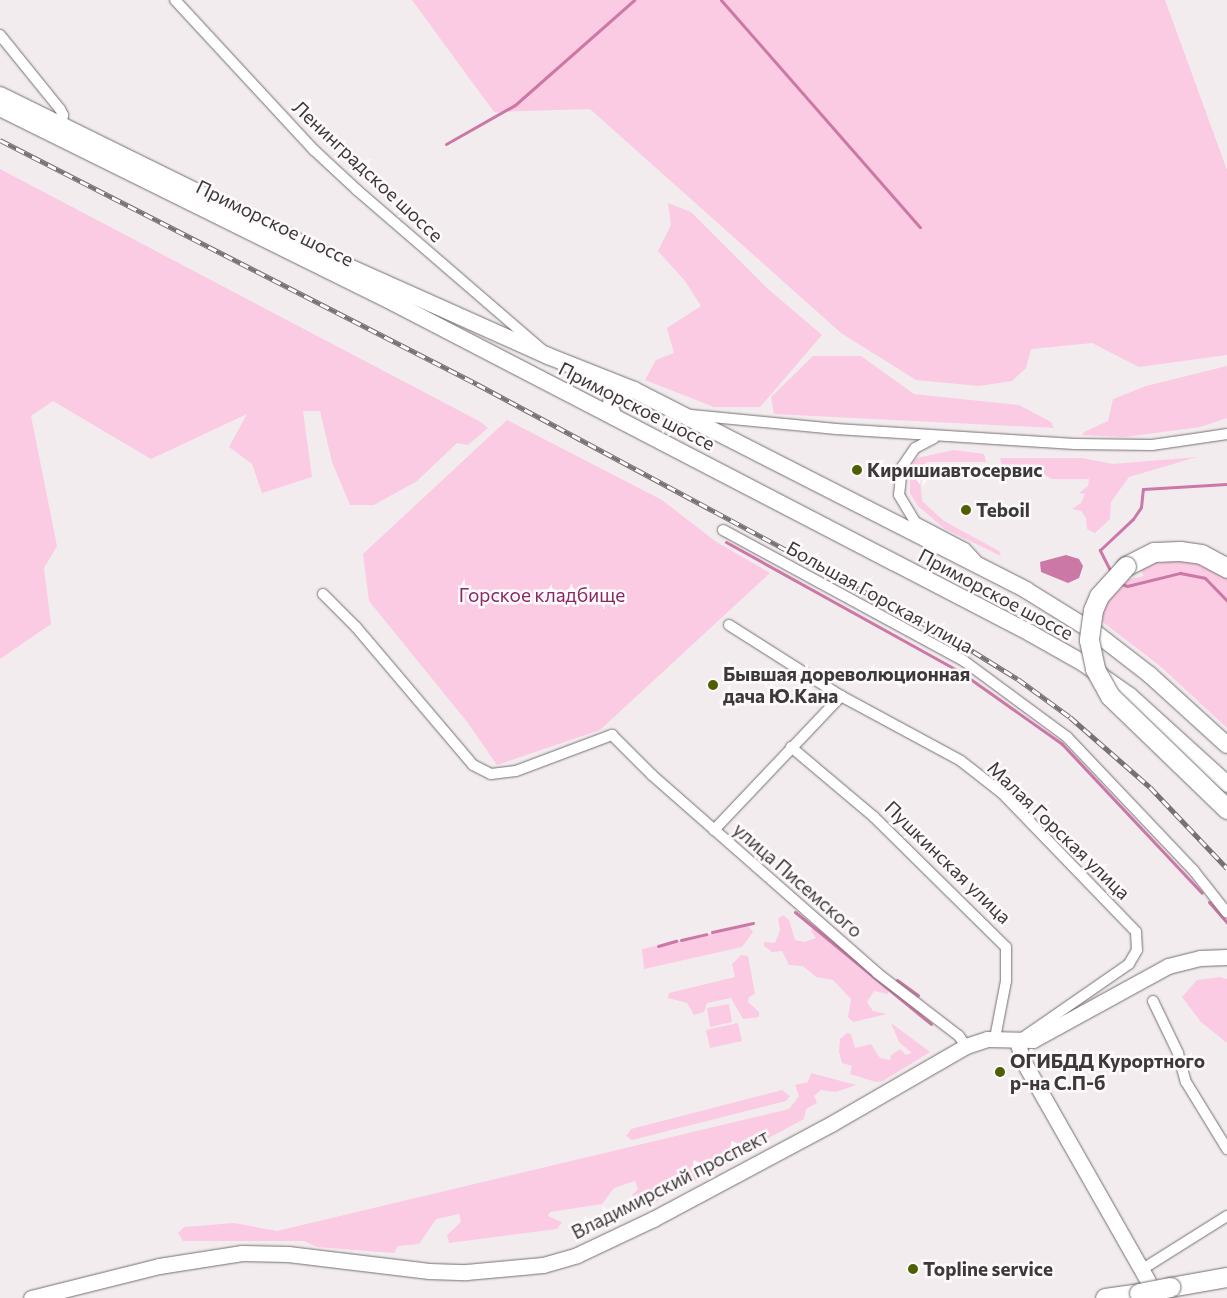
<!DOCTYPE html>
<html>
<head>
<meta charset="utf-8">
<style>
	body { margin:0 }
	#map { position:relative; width:1227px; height:1298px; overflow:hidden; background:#f3ecef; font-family:Commissioner,sans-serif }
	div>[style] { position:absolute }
	.green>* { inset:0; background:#fbcae3 }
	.water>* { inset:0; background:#cc78a6 }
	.stream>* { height:3px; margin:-1.5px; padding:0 1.5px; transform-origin:1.5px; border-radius:1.5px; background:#cc78a6 }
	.roads { filter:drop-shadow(0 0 1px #756f72) drop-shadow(0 0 1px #756f72) }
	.street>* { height:10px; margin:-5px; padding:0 5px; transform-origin:5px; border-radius:5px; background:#fff }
	.secondary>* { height:15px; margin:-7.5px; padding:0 7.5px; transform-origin:7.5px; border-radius:7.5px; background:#fff }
	.primary>* { height:16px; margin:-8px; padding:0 8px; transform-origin:8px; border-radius:8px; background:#fff }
	.highway>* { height:19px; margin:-9.5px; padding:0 9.5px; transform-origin:9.5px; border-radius:9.5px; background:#fff }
	.rail>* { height:5px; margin-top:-2.5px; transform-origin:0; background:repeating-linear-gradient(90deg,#fefafc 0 9px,#767273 0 18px); box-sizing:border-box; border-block:1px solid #767273 }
	.bridges { filter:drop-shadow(0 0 1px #756f72) drop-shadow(0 0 1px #756f72) }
	.highway-bridge>* { height:19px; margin:-9.5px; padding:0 9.5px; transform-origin:9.5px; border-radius:9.5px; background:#fff }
	.dots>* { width:14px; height:14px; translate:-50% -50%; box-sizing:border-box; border:2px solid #fefafc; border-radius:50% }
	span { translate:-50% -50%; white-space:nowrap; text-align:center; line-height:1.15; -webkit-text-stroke:5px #fefafc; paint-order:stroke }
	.street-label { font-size:19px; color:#3c393a }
	.poi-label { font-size:19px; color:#3c393a; font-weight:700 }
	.left { translate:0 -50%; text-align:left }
	.park-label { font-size:19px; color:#892664 }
</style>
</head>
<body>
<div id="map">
	<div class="green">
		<div style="clip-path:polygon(412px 0,1165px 0,1227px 170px,1227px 355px,1139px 367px,1092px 343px,1031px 349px,1026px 368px,1012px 381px,979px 386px,916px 380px,841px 333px,590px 109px,494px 112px)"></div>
		<div style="clip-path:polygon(0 169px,479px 421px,488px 428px,468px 445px,457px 443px,417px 481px,381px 501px,374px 505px,350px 505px,332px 462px,320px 411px,303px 411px,312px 477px,262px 493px,252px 464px,229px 447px,247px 414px,151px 459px,53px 401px,31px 416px,57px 546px,44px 568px,51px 624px,0 659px)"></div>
		<div style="clip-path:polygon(668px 203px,691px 212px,768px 289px,822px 335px,760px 407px,714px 407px,645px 380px,656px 360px,674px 353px,667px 328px,701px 306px,685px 281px,658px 251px,671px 225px)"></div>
		<div style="clip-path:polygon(813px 356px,861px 356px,914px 394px,1019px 405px,1051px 422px,1054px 428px,774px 414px,771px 397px)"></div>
		<div style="clip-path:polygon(1227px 366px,1227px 418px,1200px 427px,1125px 437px,1082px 435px,1084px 432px,1108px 421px,1113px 399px,1146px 386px)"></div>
		<div style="clip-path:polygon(507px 420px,662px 500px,715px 541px,770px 573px,600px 730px,497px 765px,468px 723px,369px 601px,363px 554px)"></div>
		<div style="clip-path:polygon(954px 450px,984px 454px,986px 462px,927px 462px,919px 469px,922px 501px,944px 521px,999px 551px,1001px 556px,945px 529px,918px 506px,910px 493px,910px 466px,917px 458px)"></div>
		<div style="clip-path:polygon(1197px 457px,1129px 477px,1111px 502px,1110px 519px,1095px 533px,1087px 529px,1086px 518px,1081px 511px,1072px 509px,1081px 503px,1085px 494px,1079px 493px,1088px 486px,1089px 479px,1051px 479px,1037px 469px,1002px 465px,1000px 458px,1082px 458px,1113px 464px)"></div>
		<div style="clip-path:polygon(1168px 558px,1194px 561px,1227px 578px,1227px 728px,1160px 666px,1100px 620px,1110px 593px,1126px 580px,1144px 576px,1138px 566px)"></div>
		<div style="clip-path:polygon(783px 915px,789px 920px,795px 940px,804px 942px,816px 938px,811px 931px,813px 926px,819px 927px,889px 988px,888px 994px,874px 991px,867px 1002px,873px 1011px,887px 1014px,853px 1022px,848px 1017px,851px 999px,833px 980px,816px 977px,803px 966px,789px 965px,782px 951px,772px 952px,764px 946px,764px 942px,775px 943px,780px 930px,778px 919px)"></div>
		<div style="clip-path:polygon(748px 926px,753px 932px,742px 947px,644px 969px,642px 949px)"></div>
		<div style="clip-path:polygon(741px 955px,748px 956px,755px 994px,749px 997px,748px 1002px,759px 1012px,759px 1017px,743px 1019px,731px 998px,707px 1003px,704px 1012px,694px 1015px,687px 1003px,668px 998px,669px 993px,735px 977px,732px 964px)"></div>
		<div style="clip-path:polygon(1220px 977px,1227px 979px,1227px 1043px,1201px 1022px,1182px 997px,1197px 980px)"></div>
		<div style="clip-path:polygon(729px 1004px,732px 1022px,710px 1027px,707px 1008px)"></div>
		<div style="clip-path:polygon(738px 1023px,742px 1041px,710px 1048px,706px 1030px)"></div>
		<div style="clip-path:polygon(891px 1023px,930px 1052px,883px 1081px,876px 1082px,850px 1074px,852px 1066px,842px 1063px,839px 1052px,840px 1039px,847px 1033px,851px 1034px,855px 1048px,871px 1044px,880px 1058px,890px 1060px,891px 1055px,900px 1049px,906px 1055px,912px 1053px,899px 1042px)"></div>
		<div style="clip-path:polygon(811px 1073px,856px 1085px,836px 1092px,821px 1090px,814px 1096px,817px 1103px,806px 1109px,804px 1119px,752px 1147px,741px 1157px,655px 1202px,649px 1192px,636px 1198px,632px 1195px,638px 1189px,635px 1181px,614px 1188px,602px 1204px,550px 1212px,548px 1216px,562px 1222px,557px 1229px,449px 1243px,447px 1235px,461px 1222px,459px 1214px,436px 1219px,419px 1244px,398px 1246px,394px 1253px,317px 1247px,304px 1241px,183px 1241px,178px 1233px,184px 1227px,234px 1223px,277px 1231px,789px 1109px,799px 1096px,795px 1085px,808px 1082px)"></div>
		<div style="clip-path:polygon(782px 1090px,790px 1096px,786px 1101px,632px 1140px,626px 1136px,631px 1129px)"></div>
	</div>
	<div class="water">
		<div style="clip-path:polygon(1066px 555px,1079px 559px,1083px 566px,1079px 578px,1068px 583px,1041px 572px,1040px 562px)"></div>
	</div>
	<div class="stream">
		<div style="left:721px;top:0;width:302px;rotate:48.8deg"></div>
		<div style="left:446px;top:144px;width:79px;rotate:-29.5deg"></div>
		<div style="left:515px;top:105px;width:159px;rotate:-41.4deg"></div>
		<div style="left:726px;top:542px;width:266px;rotate:29deg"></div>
		<div style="left:959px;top:671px;width:126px;rotate:35.3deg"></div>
		<div style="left:1062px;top:744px;width:204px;rotate:46.8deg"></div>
		<div style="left:1111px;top:572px;width:25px;rotate:-117deg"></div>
		<div style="left:1100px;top:550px;width:45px;rotate:-43.2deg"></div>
		<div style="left:1133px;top:519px;width:14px;rotate:-56deg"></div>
		<div style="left:1141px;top:507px;width:18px;rotate:-84deg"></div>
		<div style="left:1143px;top:489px;width:84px;rotate:-3.4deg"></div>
		<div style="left:1118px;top:583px;width:9px;rotate:18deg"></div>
		<div style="left:1127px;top:586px;width:55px;rotate:-13.8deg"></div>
		<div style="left:1180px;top:573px;width:25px;rotate:11deg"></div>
		<div style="left:1205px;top:578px;width:32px;rotate:46deg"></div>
		<div style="left:1209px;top:902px;width:28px;rotate:49deg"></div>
		<div style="left:795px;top:912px;width:176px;rotate:39.5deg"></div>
		<div style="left:712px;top:932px;width:42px;rotate:-12.4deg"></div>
		<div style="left:681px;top:940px;width:26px;rotate:-13deg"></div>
		<div style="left:658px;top:946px;width:19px;rotate:-16deg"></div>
		<div style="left:897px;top:980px;width:26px;rotate:36deg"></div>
	</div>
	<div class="roads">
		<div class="street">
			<div style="left:175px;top:0;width:205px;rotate:47.2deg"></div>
			<div style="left:314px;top:150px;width:59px;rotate:42.9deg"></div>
			<div style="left:357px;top:190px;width:248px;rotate:40.8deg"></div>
			<div style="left:0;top:35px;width:95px;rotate:51deg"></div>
			<div style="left:60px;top:109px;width:7px;rotate:63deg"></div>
			<div style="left:63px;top:115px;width:11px;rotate:100deg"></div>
			<div style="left:691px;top:415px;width:146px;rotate:5.5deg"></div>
			<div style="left:836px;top:429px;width:239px;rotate:3.6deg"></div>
			<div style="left:1075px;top:444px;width:77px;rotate:0.7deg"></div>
			<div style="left:1152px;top:445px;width:76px;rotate:-8.3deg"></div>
			<div style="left:934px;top:438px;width:21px;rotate:152deg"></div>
			<div style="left:915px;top:448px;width:23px;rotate:124deg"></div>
			<div style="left:902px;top:467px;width:28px;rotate:96deg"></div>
			<div style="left:899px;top:495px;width:31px;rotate:59deg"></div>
			<div style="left:915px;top:522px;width:56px;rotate:27.5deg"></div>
			<div style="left:965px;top:548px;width:16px;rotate:47deg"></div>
			<div style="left:723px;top:530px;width:274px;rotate:28.5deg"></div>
			<div style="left:964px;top:661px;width:128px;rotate:36.4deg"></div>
			<div style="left:1067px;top:737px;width:185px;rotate:46.5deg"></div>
			<div style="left:1194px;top:871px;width:53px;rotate:51.8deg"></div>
			<div style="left:323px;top:594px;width:47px;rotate:45deg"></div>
			<div style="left:356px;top:627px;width:181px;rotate:49.7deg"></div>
			<div style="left:473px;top:765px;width:20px;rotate:27deg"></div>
			<div style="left:491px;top:774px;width:25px;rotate:-7deg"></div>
			<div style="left:516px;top:771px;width:103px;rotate:-20.6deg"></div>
			<div style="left:612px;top:735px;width:57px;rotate:45deg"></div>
			<div style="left:652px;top:775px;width:300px;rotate:41.3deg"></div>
			<div style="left:877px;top:973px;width:103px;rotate:37.5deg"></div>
			<div style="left:959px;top:1036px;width:12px;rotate:55deg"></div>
			<div style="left:729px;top:625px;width:133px;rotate:32.4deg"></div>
			<div style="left:841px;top:696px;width:136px;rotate:28.4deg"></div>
			<div style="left:961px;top:761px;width:52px;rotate:38deg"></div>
			<div style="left:1002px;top:793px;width:193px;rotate:46deg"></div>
			<div style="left:1136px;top:932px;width:18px;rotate:87deg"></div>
			<div style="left:1137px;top:950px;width:16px;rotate:120deg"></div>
			<div style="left:1129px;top:964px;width:130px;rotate:145.3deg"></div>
			<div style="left:791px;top:747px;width:109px;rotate:40.1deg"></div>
			<div style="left:874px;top:817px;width:185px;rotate:44.6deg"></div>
			<div style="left:1006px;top:947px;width:34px;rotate:90deg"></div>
			<div style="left:1006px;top:981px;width:58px;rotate:100.9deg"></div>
			<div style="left:714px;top:830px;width:185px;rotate:-46.5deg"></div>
			<div style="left:1153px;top:1001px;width:58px;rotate:64.3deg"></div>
			<div style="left:1178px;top:1053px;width:30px;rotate:75deg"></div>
			<div style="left:1186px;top:1082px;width:79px;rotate:58.5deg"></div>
			<div style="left:1141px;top:1270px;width:102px;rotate:-32.1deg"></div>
		</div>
		<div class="secondary">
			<div style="left:1017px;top:1041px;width:21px;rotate:73deg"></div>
			<div style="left:1023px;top:1061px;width:253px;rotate:60.4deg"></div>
			<div style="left:31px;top:1298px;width:132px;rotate:-14deg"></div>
			<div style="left:159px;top:1266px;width:84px;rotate:-8.9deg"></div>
			<div style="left:242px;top:1253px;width:46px;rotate:1.2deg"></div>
			<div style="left:288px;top:1254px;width:142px;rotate:6.9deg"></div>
			<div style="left:429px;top:1271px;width:37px;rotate:2deg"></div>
			<div style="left:466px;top:1272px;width:77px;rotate:-5.2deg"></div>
			<div style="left:543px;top:1265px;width:35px;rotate:-16deg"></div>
			<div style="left:577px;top:1255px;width:84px;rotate:-25.3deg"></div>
			<div style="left:653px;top:1219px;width:202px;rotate:-28.1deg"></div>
			<div style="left:831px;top:1124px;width:156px;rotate:-30deg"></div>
			<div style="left:966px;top:1046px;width:22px;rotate:-18deg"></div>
			<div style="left:987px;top:1039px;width:46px;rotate:1.2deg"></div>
			<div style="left:1033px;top:1040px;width:154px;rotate:-28.7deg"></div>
			<div style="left:1168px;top:966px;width:33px;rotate:-14deg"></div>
			<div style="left:1200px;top:958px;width:27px;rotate:-2deg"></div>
		</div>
		<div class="primary">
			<div style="left:0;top:95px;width:387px;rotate:26.2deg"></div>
			<div style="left:347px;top:266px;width:220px;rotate:24.1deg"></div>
			<div style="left:548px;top:356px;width:92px;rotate:21.6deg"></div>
			<div style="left:634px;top:390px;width:440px;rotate:27deg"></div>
			<div style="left:1026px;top:590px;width:84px;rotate:31.8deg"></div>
			<div style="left:1097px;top:634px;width:67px;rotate:37.7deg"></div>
			<div style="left:1150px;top:675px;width:104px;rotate:42.3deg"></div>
			<div style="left:0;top:108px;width:440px;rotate:26.3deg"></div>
			<div style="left:394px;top:303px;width:717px;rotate:27.42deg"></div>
			<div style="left:1030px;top:633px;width:61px;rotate:29.5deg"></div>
			<div style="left:1083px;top:663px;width:57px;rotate:35.1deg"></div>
			<div style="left:1130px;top:696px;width:131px;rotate:42.2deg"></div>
			<div style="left:614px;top:417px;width:10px;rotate:-114deg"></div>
			<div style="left:610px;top:408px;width:14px;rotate:-78deg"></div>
			<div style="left:613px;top:394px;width:10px;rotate:-24deg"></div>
			<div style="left:622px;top:390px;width:12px"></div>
		</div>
		<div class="highway">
			<div style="left:1126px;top:566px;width:31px;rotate:-27deg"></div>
			<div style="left:1154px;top:552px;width:26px;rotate:-2deg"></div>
			<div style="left:1180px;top:551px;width:21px;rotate:8deg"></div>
			<div style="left:1201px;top:554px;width:30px;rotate:28deg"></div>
			<div style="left:1170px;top:1287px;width:58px;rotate:-10deg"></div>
			<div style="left:1105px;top:1298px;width:34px;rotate:-8deg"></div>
		</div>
	</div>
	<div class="rail">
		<div style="left:0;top:140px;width:536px;rotate:27.09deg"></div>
		<div style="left:477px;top:384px;width:546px;rotate:28.21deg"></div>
		<div style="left:958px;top:642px;width:70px;rotate:31.7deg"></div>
		<div style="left:1018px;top:679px;width:64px;rotate:36.2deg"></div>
		<div style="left:1070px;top:717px;width:106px;rotate:41.2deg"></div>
		<div style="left:1150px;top:787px;width:112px;rotate:46.5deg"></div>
	</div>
	<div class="bridges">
		<div class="highway-bridge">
			<div style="left:1126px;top:566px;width:40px;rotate:132deg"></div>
			<div style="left:1099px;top:596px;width:15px;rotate:113deg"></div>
			<div style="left:1093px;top:610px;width:30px;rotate:98deg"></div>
			<div style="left:1089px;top:640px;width:30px;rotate:78deg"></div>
			<div style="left:1095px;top:669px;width:31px;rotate:61deg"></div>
			<div style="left:1110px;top:696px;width:163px;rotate:44deg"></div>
			<div style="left:1139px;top:1293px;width:32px;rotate:-11deg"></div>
		</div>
	</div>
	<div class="dots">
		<div style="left:857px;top:470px;background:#4e5f02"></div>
		<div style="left:966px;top:510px;background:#4e5f02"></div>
		<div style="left:713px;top:685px;background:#4e5f02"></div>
		<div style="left:1000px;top:1072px;background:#4e5f02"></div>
		<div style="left:913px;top:1269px;background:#4e5f02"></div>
	</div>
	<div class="street-label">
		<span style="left:368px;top:171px;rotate:43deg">Ленинградское шоссе</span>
		<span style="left:275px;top:223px;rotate:26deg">Приморское шоссе</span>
		<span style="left:637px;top:406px;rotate:27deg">Приморское шоссе</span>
		<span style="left:996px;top:594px;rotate:28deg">Приморское шоссе</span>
		<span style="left:880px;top:597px;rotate:29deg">Большая Горская улица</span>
		<span style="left:1059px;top:830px;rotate:44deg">Малая Горская улица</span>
		<span style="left:948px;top:862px;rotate:44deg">Пушкинская улица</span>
		<span style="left:798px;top:880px;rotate:41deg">улица Писемского</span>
		<span style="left:670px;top:1184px;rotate:-27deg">Владимирский проспект</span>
	</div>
	<div class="poi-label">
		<span class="left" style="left:867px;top:470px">Киришиавтосервис</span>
		<span class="left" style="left:976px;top:510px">Teboil</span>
		<span class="left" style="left:723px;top:685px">Бывшая дореволюционная<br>дача Ю.Кана</span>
		<span class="left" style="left:1010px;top:1072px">ОГИБДД Курортного<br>р-на С.П-б</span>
		<span class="left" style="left:923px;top:1269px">Topline service</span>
	</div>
	<div class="park-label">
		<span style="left:542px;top:595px">Горское кладбище</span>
	</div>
</div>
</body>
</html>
